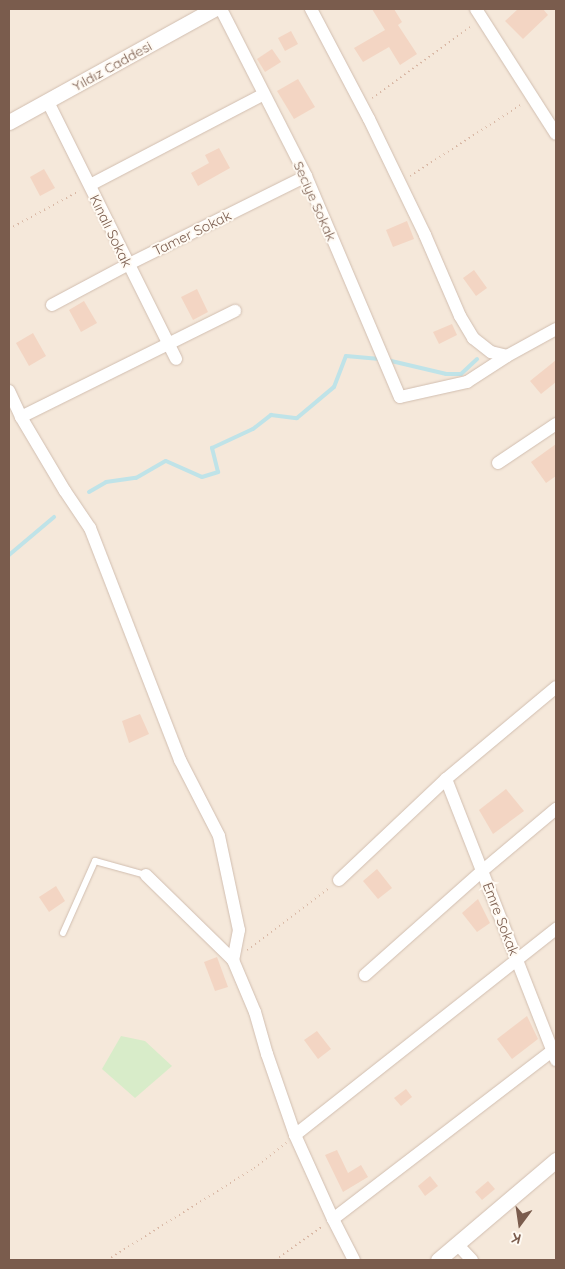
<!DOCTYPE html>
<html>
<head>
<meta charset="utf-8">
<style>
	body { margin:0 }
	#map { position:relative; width:565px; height:1269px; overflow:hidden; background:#fdf6ec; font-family:Quicksand,sans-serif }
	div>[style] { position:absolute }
	.residential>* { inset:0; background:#f5e8da }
	.green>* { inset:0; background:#d8ecc9 }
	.stream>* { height:4px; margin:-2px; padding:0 2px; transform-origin:2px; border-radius:2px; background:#bfe3e8 }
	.building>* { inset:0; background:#f3d5c3 }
	.path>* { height:2px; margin-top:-1px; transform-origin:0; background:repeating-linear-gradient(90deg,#d9b8a5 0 1px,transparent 0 5px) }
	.roads { filter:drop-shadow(0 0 1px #d1beb0) drop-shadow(0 0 1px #d1beb0) }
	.service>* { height:6px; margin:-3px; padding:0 3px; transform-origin:3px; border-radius:3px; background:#fff }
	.minor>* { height:12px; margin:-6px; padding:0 6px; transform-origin:6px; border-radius:6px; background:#fff }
	.tertiary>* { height:15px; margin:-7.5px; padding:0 7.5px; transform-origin:7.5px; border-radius:7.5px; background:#fff }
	span { translate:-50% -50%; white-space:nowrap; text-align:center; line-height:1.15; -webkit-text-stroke:4px #fffaf3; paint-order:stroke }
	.street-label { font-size:14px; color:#7a5c4d }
	.frame { position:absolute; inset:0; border:10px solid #7a5c4d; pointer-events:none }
	.north { position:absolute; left:495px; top:1199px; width:50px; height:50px; -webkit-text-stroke:4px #fffaf3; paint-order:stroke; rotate:194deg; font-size:14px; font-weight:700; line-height:20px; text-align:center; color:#7a5c4d }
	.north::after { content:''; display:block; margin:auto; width:18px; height:22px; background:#7a5c4d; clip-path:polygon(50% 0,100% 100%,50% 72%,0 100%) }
</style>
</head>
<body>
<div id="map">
	<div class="residential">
		<div style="clip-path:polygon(9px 9px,556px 9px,556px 1260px,9px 1260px)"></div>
	</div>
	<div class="green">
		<div style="clip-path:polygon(121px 1036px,145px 1041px,172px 1066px,135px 1098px,102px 1069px)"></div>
	</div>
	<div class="stream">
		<div style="left:387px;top:360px;width:61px;rotate:13.3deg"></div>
		<div style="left:446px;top:374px;width:15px"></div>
		<div style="left:461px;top:374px;width:22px;rotate:-43deg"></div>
		<div style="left:89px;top:492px;width:20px;rotate:-30deg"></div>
		<div style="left:106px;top:482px;width:30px;rotate:-8deg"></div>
		<div style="left:136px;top:478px;width:34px;rotate:-30deg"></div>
		<div style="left:166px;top:461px;width:39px;rotate:24deg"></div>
		<div style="left:202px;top:477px;width:17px;rotate:-17deg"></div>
		<div style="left:218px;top:472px;width:25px;rotate:-104deg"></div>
		<div style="left:212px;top:448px;width:45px;rotate:-24.9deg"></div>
		<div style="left:253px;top:429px;width:23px;rotate:-38deg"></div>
		<div style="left:271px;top:415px;width:26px;rotate:7deg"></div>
		<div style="left:297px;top:418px;width:48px;rotate:-40deg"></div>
		<div style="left:334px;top:387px;width:33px;rotate:-69deg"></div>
		<div style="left:346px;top:356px;width:34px;rotate:5deg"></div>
		<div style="left:9px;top:555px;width:59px;rotate:-40.2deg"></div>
	</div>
	<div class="building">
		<div style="clip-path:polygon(372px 9px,394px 9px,402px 22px,398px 25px,417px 54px,400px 65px,389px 47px,363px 62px,354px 48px,385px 30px)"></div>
		<div style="clip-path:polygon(518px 9px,543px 9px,548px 15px,523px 39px,505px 21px)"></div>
		<div style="clip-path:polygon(291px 31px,298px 44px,285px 51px,278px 38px)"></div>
		<div style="clip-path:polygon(272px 49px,281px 62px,265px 72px,257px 59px)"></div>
		<div style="clip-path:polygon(298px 79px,315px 107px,294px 119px,277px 91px)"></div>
		<div style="clip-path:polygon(219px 148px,230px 168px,198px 186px,191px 173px,209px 163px,205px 155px)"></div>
		<div style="clip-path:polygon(44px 169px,55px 188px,40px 196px,30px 177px)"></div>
		<div style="clip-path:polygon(407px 221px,414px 239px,393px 247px,386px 230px)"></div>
		<div style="clip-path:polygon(474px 270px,487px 288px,476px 296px,463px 278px)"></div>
		<div style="clip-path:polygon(197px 289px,208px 312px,193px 320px,181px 297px)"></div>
		<div style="clip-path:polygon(84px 301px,97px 323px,81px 332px,69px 310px)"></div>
		<div style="clip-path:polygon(452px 324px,457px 335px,439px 344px,433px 332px)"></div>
		<div style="clip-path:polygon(33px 333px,46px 356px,29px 366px,16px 343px)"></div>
		<div style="clip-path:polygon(556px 360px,556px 382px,541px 394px,530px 381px)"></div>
		<div style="clip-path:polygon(556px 444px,556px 476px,546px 483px,531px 462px)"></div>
		<div style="clip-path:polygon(140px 714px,149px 734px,129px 743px,122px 721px)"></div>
		<div style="clip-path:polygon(506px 789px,524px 811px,493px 834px,479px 810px)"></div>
		<div style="clip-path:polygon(377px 869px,392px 888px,378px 899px,363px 881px)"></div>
		<div style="clip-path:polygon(56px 886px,65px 901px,49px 912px,39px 897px)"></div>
		<div style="clip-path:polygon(478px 899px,490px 923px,477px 932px,462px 913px)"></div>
		<div style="clip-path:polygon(217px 957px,228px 987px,215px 991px,204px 962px)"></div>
		<div style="clip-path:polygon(527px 1016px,538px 1039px,512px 1059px,497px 1039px)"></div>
		<div style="clip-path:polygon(317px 1031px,331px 1049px,318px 1059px,304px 1040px)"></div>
		<div style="clip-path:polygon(406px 1089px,412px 1097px,401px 1106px,394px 1098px)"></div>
		<div style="clip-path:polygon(337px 1150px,348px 1173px,361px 1165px,368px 1177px,343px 1192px,325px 1155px)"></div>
		<div style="clip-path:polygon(430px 1176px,438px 1186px,425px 1196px,418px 1186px)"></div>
		<div style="clip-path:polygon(488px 1181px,495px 1189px,482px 1200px,475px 1192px)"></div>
	</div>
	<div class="path">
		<div style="left:372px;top:98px;width:123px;rotate:-35.8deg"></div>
		<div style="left:410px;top:176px;width:133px;rotate:-32.7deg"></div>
		<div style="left:9px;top:229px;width:80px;rotate:-28.5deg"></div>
		<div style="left:247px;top:950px;width:103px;rotate:-37.1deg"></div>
		<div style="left:107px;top:1260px;width:173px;rotate:-32deg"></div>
		<div style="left:254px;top:1168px;width:41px;rotate:-38deg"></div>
		<div style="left:275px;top:1260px;width:59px;rotate:-35.3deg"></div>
	</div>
	<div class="roads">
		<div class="service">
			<div style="left:63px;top:933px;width:79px;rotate:-66deg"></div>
			<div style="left:95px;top:861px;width:53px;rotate:15.4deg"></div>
		</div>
		<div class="minor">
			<div style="left:221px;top:9px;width:187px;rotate:63deg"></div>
			<div style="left:306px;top:176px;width:240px;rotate:67deg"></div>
			<div style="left:400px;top:397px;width:69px;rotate:-12.6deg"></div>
			<div style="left:467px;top:382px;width:48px;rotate:-33deg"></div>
			<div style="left:507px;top:356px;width:56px;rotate:-28.9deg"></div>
			<div style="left:311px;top:9px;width:124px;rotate:62.2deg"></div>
			<div style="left:369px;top:119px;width:129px;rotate:64.2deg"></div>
			<div style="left:425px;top:235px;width:88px;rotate:66.6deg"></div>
			<div style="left:460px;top:316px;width:26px;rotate:59deg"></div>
			<div style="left:473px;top:338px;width:23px;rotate:38deg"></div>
			<div style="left:491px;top:352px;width:16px;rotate:14deg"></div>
			<div style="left:476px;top:9px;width:148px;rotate:57.4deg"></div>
			<div style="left:48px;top:102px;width:287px;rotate:63.5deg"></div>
			<div style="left:90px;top:185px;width:196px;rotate:-27.6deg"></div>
			<div style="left:52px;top:305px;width:85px;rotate:-28.1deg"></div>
			<div style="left:127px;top:265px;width:200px;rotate:-26.4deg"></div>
			<div style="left:9px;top:391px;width:29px;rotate:65deg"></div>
			<div style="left:21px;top:417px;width:86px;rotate:59.3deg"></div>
			<div style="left:65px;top:491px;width:45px;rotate:56deg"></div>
			<div style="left:90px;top:528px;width:249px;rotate:68.8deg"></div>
			<div style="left:180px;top:760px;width:85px;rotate:62.8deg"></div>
			<div style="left:219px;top:836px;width:96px;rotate:78deg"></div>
			<div style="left:239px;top:930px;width:31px;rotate:101deg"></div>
			<div style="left:21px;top:417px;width:239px;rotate:-26.4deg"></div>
			<div style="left:498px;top:463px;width:70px;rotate:-33.9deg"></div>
			<div style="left:446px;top:779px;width:302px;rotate:68.6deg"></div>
			<div style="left:146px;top:875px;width:122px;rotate:44.3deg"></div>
			<div style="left:233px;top:960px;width:56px;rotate:67.1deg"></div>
			<div style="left:255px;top:1012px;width:44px;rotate:74.1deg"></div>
			<div style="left:267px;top:1054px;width:86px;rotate:70.9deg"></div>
			<div style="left:295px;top:1135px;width:92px;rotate:65.7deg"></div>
			<div style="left:333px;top:1219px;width:46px;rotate:62.9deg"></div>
			<div style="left:339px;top:880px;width:147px;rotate:-43.3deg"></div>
			<div style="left:446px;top:779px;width:143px;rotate:-39.9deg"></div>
			<div style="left:365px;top:975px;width:157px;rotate:-41.6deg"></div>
			<div style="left:482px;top:871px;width:97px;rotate:-40deg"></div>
			<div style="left:295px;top:1135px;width:333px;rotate:-38.3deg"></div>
			<div style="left:333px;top:1219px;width:281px;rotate:-37.5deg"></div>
			<div style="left:457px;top:1244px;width:22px;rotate:47deg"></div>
		</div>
		<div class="tertiary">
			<div style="left:9px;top:122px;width:234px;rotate:-28.9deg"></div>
			<div style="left:438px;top:1260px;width:155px;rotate:-40.3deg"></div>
		</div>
	</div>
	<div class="street-label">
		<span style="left:112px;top:66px;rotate:-29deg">Yıldız Caddesi</span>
		<span style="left:315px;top:201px;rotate:66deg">Seciye Sokak</span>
		<span style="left:111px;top:231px;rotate:64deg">Kınalı Sokak</span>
		<span style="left:192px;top:233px;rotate:-26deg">Tamer Sokak</span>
		<span style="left:501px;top:919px;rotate:69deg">Emre Sokak</span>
	</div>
	<div class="frame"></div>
	<div class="north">K</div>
</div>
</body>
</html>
